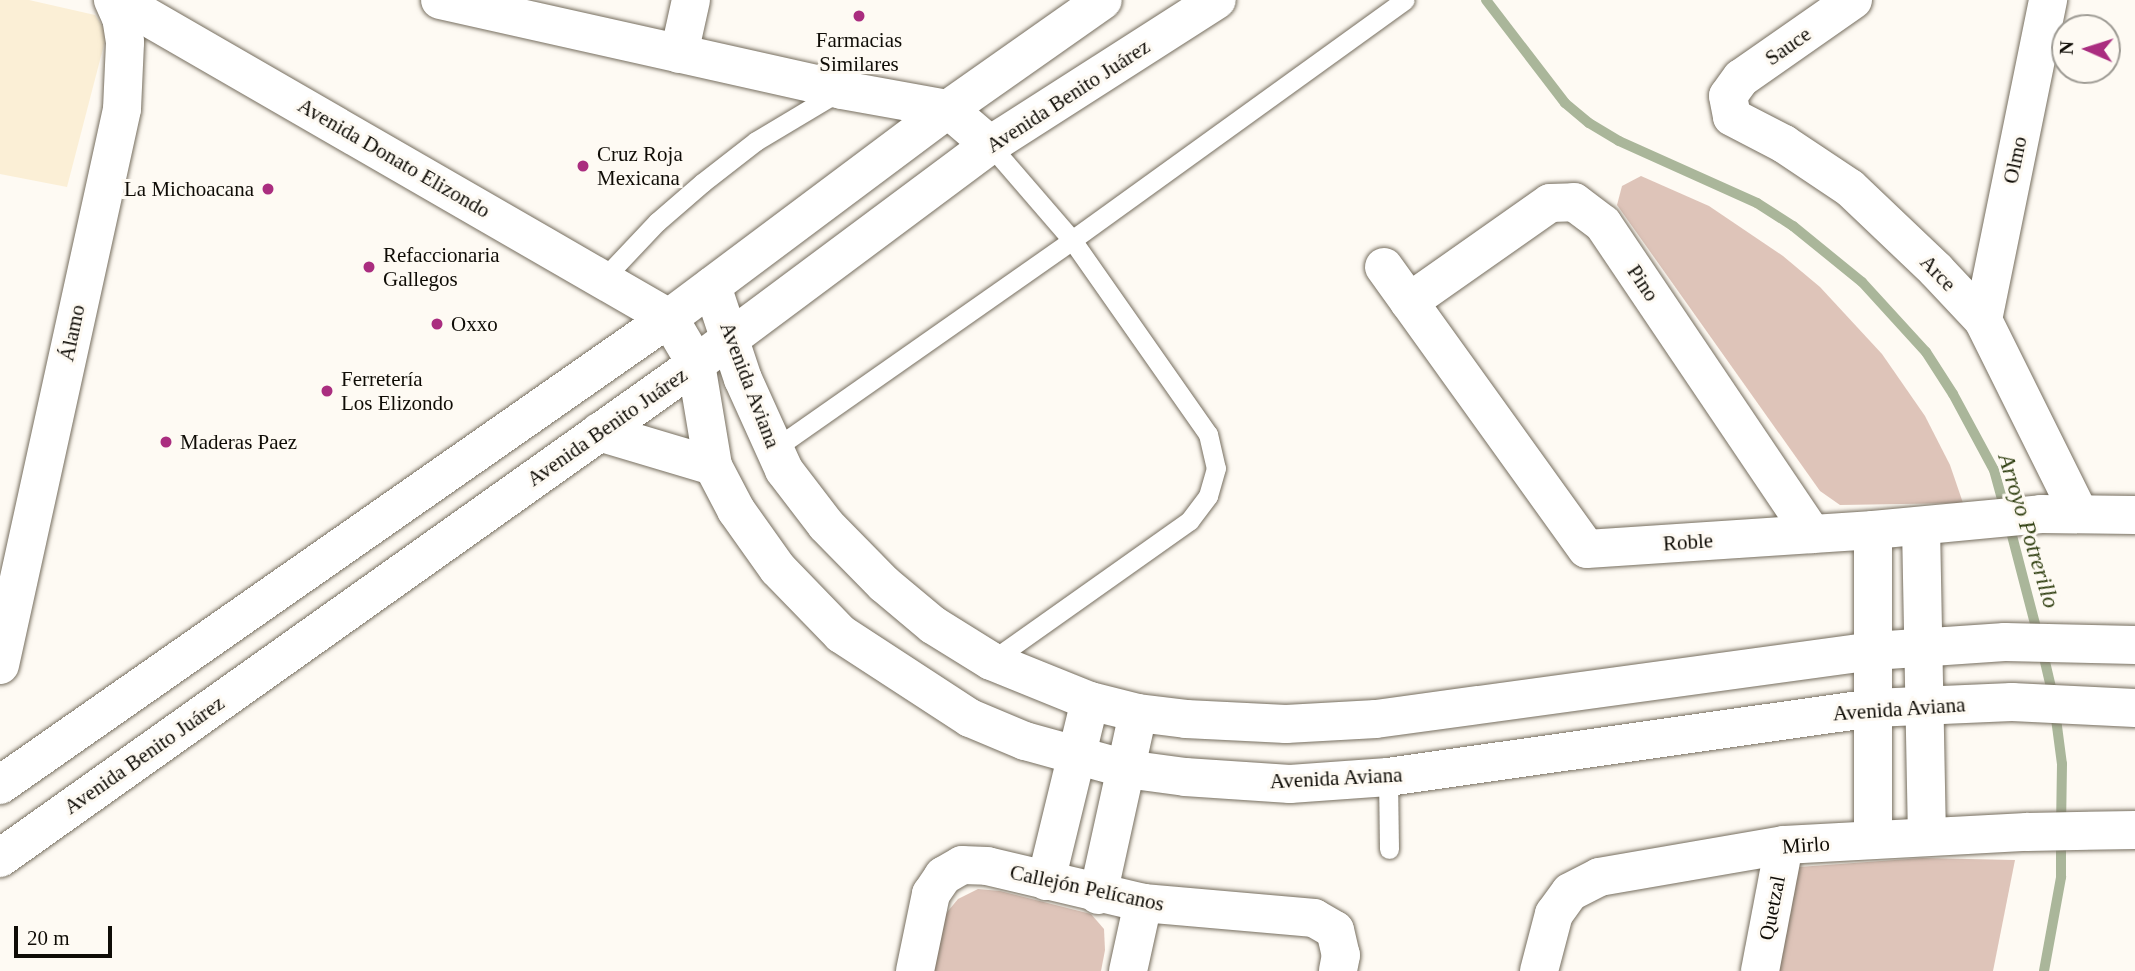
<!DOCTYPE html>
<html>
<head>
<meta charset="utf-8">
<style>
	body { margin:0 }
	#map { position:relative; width:2135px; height:971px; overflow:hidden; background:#fefaf3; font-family:"Times New Roman",serif }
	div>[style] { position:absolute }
	.built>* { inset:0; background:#fbefd6 }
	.green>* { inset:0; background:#dec4b9 }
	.stream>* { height:10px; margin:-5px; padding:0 5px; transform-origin:5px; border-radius:5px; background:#aab69a }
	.roads { filter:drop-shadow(0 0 2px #766e5f) drop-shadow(0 0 2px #766e5f) }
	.service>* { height:19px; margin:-9.5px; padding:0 9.5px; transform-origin:9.5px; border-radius:9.5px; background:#fff }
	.minor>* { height:38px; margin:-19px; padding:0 19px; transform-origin:19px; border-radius:19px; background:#fff }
	.tertiary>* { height:38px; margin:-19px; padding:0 19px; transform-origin:19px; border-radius:19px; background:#fff }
	.dots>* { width:19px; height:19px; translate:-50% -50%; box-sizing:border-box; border:4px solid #fefaf3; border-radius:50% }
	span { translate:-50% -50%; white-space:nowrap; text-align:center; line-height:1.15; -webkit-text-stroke:6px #fefaf3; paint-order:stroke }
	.poi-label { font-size:21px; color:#0f0c06 }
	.left { translate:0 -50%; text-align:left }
	.right { translate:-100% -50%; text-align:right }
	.street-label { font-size:21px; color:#0f0c06 }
	.water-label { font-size:23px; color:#314012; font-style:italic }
	.north { position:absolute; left:2051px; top:14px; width:70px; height:70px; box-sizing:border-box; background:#fefaf3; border:2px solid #9e9b94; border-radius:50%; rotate:273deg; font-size:19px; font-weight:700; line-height:28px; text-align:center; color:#0f0c06 }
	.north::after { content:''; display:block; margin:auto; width:24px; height:32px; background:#aa2d7f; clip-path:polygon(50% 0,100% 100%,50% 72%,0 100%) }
	.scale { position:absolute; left:14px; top:926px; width:98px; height:32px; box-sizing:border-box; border:4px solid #0f0c06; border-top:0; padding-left:9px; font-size:21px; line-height:24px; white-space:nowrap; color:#0f0c06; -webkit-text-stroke:5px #fefaf3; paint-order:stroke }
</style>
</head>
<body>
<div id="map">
	<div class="built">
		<div style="clip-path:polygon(0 0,29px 0,95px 15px,107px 33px,67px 187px,0 174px)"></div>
	</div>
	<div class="green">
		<div style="clip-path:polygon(1641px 176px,1709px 206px,1783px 256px,1820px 287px,1882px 354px,1925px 416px,1950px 465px,1963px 503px,1840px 505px,1820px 491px,1617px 205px,1622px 186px)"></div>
		<div style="clip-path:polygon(1922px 858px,2015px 860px,1993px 971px,1772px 971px,1799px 867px)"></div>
		<div style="clip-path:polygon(978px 889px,1000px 891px,1091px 914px,1104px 929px,1105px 950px,1101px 971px,934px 971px,944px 916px,958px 899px)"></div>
	</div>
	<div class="stream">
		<div style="left:1486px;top:0;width:130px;rotate:52.5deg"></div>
		<div style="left:1565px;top:103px;width:31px;rotate:40deg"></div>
		<div style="left:1589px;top:123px;width:35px;rotate:31deg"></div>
		<div style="left:1619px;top:141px;width:151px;rotate:24.2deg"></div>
		<div style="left:1757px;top:203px;width:43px;rotate:32.6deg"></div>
		<div style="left:1793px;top:226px;width:89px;rotate:39.1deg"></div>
		<div style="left:1862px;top:282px;width:95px;rotate:47.6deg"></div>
		<div style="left:1926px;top:352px;width:50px;rotate:57.3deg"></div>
		<div style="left:1953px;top:394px;width:86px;rotate:61.7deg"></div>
		<div style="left:1994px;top:470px;width:41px;rotate:74.6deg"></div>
		<div style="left:2009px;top:524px;width:115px;rotate:75.4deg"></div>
		<div style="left:2042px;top:649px;width:48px;rotate:76.8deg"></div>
		<div style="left:2055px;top:711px;width:53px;rotate:82.5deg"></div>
		<div style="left:2062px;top:764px;width:61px;rotate:90.9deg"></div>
		<div style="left:2044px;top:971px;width:96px;rotate:-79.7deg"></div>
		<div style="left:2061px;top:877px;width:37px;rotate:-90deg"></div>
	</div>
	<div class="roads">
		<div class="service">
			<div style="left:990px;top:145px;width:125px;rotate:49.2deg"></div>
			<div style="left:1072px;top:240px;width:237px;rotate:55deg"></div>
			<div style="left:1208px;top:434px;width:35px;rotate:77deg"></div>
			<div style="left:1216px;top:468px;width:29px;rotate:106deg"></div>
			<div style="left:1208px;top:496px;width:31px;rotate:127deg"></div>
			<div style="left:1189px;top:521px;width:242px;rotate:144.7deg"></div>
			<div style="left:604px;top:278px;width:77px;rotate:-46.6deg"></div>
			<div style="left:657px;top:222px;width:60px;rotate:-40.9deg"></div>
			<div style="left:702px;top:183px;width:68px;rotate:-37.9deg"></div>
			<div style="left:756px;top:141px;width:96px;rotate:-30.9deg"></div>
			<div style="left:774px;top:449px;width:364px;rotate:-35deg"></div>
			<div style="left:1072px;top:240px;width:410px;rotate:-35.8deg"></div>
			<div style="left:1388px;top:777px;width:72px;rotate:89.2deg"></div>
		</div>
		<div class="minor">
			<div style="left:118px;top:0;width:636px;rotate:29.99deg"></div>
			<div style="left:669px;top:318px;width:53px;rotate:59.6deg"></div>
			<div style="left:696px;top:364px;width:103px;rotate:80.5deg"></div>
			<div style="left:713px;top:466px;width:50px;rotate:62.4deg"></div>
			<div style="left:736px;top:510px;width:72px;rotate:54.6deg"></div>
			<div style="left:778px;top:569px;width:91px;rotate:45.9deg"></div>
			<div style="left:841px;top:634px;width:154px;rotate:33.1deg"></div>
			<div style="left:970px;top:718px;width:60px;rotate:22.7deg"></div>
			<div style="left:1025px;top:741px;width:105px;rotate:15.5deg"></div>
			<div style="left:1126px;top:769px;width:60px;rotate:7.7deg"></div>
			<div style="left:1185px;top:777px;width:105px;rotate:3.8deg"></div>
			<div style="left:1290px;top:784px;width:98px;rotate:-4.1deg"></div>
			<div style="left:1388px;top:777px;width:490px;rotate:-8.1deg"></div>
			<div style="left:1873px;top:708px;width:139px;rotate:-2.5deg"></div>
			<div style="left:2012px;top:702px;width:123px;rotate:2.8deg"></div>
			<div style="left:440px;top:0;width:412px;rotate:12.6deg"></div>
			<div style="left:842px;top:90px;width:108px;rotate:10.2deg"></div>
			<div style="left:948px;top:109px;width:55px;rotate:40.6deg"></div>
			<div style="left:1853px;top:0;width:136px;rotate:145.1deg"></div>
			<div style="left:1741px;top:78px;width:22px;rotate:126deg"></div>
			<div style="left:1728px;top:96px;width:21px;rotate:79deg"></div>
			<div style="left:1732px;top:117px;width:59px;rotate:27.4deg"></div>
			<div style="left:1784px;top:144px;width:79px;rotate:33.7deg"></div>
			<div style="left:1850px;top:188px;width:119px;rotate:43.6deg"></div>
			<div style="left:1936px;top:270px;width:69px;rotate:46.8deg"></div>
			<div style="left:1983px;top:320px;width:216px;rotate:63.6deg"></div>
			<div style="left:679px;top:54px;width:55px;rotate:-77.5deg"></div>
			<div style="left:1384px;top:267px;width:347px;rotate:54.3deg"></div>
			<div style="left:1587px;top:549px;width:287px;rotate:-3.8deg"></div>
			<div style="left:1873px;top:530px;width:169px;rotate:-5.4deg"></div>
			<div style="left:2041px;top:514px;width:94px;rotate:0.6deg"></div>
			<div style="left:712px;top:286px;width:98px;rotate:71.6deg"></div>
			<div style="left:743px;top:379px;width:100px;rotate:65.7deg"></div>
			<div style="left:784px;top:470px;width:69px;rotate:52.6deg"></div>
			<div style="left:826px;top:525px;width:83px;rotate:45.5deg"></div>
			<div style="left:884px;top:584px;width:64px;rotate:39.9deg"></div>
			<div style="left:933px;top:625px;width:68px;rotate:31.8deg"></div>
			<div style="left:991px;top:661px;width:107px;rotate:22deg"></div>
			<div style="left:1090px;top:701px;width:49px;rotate:14deg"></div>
			<div style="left:1138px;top:713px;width:48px;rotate:7.1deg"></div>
			<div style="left:1186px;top:719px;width:100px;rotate:2.9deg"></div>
			<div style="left:1286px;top:724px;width:90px;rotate:-3.2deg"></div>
			<div style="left:1376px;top:719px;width:502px;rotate:-7.79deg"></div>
			<div style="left:1873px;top:651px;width:132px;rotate:-3.9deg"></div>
			<div style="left:2005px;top:642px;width:130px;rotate:1.3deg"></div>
			<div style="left:1409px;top:302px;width:172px;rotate:-35.1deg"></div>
			<div style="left:1550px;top:203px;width:24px;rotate:-2deg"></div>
			<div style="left:1574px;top:202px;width:36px;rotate:37deg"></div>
			<div style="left:1603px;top:224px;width:374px;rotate:56deg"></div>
			<div style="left:1983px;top:320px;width:327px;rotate:-78.5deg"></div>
			<div style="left:1921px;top:526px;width:311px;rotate:88.9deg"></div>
			<div style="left:0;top:665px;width:569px;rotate:-77.62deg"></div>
			<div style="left:122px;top:109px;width:67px;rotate:-87.4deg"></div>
			<div style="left:125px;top:42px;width:24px;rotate:-99deg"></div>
			<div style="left:121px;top:18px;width:20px;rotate:-114deg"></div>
			<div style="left:1873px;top:840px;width:310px;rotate:-90deg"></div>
			<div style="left:1046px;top:881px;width:185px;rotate:-76.3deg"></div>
			<div style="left:1098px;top:895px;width:186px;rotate:-77.6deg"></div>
			<div style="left:915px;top:971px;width:79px;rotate:-78.3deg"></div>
			<div style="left:931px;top:894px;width:22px;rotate:-56deg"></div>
			<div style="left:943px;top:876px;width:22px;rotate:-30deg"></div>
			<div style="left:962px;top:865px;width:25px;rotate:2deg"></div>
			<div style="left:987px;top:866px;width:160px;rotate:13.3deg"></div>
			<div style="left:1143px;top:903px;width:172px;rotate:5deg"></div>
			<div style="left:1314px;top:918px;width:24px;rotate:30deg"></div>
			<div style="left:1335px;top:930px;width:26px;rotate:77deg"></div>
			<div style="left:1341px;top:955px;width:16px;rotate:101deg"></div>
			<div style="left:1128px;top:971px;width:70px;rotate:-77.6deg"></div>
			<div style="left:1539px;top:971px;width:59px;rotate:-75.3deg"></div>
			<div style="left:1554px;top:914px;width:27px;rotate:-54deg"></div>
			<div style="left:1570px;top:892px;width:33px;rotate:-27deg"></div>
			<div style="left:1599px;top:877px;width:188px;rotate:-9.8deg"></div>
			<div style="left:1784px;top:845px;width:243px;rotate:-3.1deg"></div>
			<div style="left:2027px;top:832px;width:108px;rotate:-1.1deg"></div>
			<div style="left:1760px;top:971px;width:128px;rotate:-79.2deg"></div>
		</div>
		<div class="tertiary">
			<div style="left:599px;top:432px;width:119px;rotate:16.6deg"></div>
			<div style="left:0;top:785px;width:816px;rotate:-34.92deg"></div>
			<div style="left:669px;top:318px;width:349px;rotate:-36.8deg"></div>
			<div style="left:948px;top:109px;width:189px;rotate:-35.1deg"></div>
			<div style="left:0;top:858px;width:853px;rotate:-35.37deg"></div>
			<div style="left:696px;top:364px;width:367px;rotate:-36.7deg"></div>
			<div style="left:990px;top:145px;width:269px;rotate:-32.6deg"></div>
		</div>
	</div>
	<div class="dots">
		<div style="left:859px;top:16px;background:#aa2d7f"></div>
		<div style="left:583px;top:166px;background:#aa2d7f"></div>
		<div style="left:268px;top:189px;background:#aa2d7f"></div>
		<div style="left:369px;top:267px;background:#aa2d7f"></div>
		<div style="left:437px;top:324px;background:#aa2d7f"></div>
		<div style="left:327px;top:391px;background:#aa2d7f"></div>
		<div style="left:166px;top:442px;background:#aa2d7f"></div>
	</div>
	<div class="poi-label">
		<span style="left:859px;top:52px">Farmacias<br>Similares</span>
		<span class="left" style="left:597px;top:166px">Cruz Roja<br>Mexicana</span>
		<span class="right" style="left:254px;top:189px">La Michoacana</span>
		<span class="left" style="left:383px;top:267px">Refaccionaria<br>Gallegos</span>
		<span class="left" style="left:451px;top:324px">Oxxo</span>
		<span class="left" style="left:341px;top:391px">Ferretería<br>Los Elizondo</span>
		<span class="left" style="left:180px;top:442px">Maderas Paez</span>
	</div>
	<div class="street-label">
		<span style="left:1788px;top:46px;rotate:-35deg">Sauce</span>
		<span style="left:1068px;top:96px;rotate:-33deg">Avenida Benito Juárez</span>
		<span style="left:394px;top:158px;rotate:30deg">Avenida Donato Elizondo</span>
		<span style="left:2015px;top:160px;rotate:-78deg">Olmo</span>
		<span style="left:1938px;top:273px;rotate:46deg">Arce</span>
		<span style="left:1643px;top:283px;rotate:56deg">Pino</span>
		<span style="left:72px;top:333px;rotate:-78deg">Álamo</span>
		<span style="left:750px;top:385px;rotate:69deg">Avenida Aviana</span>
		<span style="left:607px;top:427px;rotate:-35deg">Avenida Benito Juárez</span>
		<span style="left:1688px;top:542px;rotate:-4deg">Roble</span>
		<span style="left:1899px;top:709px;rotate:-4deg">Avenida Aviana</span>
		<span style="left:144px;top:755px;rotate:-35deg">Avenida Benito Juárez</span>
		<span style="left:1336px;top:778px;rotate:-3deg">Avenida Aviana</span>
		<span style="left:1806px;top:845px;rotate:-4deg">Mirlo</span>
		<span style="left:1087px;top:888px;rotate:12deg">Callejón Pelícanos</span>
		<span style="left:1772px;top:908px;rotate:-79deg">Quetzal</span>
	</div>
	<div class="water-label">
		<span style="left:2028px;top:531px;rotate:73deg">Arroyo Potrerillo</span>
	</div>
	<div class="north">N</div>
	<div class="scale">20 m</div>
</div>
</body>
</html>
